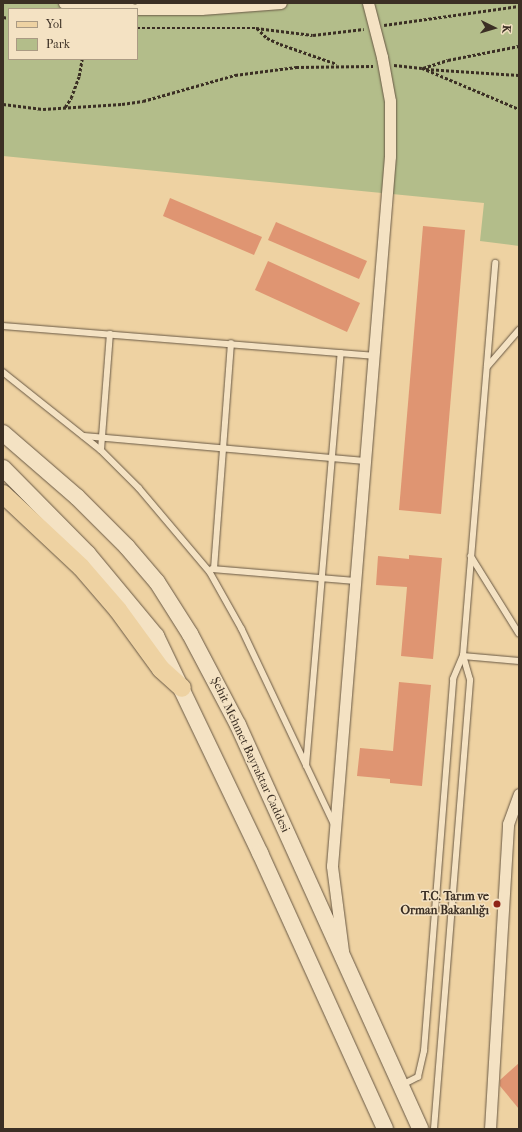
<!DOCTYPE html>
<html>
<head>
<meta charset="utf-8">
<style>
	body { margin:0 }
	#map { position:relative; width:522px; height:1132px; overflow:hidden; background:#eed2a2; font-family:"IM FELL French Canon",serif }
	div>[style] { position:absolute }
	.green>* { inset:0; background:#b3bd8a }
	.building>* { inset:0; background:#df9572 }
	.path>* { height:2.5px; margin-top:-1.25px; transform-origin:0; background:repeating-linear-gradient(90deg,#3b2f24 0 3px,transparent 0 5px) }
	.roads { filter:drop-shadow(0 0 1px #685844) drop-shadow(0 0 1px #685844) }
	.service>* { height:5.5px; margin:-2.75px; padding:0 2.75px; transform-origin:2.75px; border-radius:2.75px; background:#f4e2c3 }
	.minor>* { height:11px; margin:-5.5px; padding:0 5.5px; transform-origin:5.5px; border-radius:5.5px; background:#f4e2c3 }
	.secondary>* { height:16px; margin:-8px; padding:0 8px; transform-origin:8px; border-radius:8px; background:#f4e2c3 }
	.primary>* { height:18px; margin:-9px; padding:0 9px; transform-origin:9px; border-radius:9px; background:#eed2a2 }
	.dots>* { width:11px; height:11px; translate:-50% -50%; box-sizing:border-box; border:2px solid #f4e2c3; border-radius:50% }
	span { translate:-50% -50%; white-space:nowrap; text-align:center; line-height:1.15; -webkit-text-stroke:3px #f4e2c3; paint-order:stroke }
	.street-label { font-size:12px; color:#3b2f24 }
	.poi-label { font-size:12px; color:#3b2f24; font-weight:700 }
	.right { translate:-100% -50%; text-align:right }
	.frame { position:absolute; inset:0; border:4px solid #3b2f24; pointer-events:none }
	.legend { position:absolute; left:8px; top:8px; width:130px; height:52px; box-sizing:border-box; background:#f4e2c3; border:1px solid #aa9a83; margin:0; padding:5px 7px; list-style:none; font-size:12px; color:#3b2f24 }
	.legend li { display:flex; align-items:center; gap:8px; height:20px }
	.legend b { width:20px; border:1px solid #aa9a83 }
	.north { position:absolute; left:474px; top:8px; width:40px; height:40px; -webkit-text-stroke:3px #f4e2c3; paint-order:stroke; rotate:95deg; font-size:11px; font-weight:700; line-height:16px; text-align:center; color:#3b2f24 }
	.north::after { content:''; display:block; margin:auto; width:14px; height:18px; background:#3b2f24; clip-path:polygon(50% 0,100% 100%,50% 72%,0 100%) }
</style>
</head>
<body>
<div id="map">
	<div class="green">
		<div style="clip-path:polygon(evenodd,3px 3px,519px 3px,519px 246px,480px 241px,484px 203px,3px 156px,3px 3px,9px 9px,137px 9px,137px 59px,9px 59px,9px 9px)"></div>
	</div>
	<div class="building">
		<div style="clip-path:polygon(170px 198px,262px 237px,254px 255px,163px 216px)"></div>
		<div style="clip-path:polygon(276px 222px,367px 261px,359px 279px,268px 240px)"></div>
		<div style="clip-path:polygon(423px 226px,465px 230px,441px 514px,399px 510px)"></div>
		<div style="clip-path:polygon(268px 261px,360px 303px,347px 332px,255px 290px)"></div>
		<div style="clip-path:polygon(409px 555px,442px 558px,433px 659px,401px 656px,407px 587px,376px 585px,378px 556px,409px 559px)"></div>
		<div style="clip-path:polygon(399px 682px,431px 685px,422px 786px,390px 783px,390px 779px,357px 776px,360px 748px,393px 751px)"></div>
		<div style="clip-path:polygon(519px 1063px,519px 1109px,500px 1086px,500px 1080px)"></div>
	</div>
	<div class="path">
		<div style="left:3px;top:17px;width:6px;rotate:9deg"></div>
		<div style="left:384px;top:25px;width:136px;rotate:-8deg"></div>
		<div style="left:137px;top:28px;width:119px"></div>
		<div style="left:256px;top:28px;width:57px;rotate:7deg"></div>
		<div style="left:313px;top:35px;width:51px;rotate:-6.7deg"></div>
		<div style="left:257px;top:28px;width:14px;rotate:45deg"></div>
		<div style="left:267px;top:38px;width:14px;rotate:25deg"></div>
		<div style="left:280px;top:44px;width:60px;rotate:19.3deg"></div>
		<div style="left:394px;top:65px;width:28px;rotate:6deg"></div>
		<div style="left:422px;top:68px;width:105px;rotate:22.9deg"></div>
		<div style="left:423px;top:68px;width:26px;rotate:-18deg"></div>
		<div style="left:448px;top:60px;width:72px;rotate:-11.2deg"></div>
		<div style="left:426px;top:69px;width:93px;rotate:3.7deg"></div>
		<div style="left:3px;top:104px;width:40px;rotate:7.1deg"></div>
		<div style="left:43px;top:109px;width:79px;rotate:-3.6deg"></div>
		<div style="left:122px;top:104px;width:21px;rotate:-8deg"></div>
		<div style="left:143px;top:101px;width:96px;rotate:-15.8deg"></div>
		<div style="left:235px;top:75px;width:62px;rotate:-7.5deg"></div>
		<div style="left:296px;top:67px;width:77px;rotate:-0.7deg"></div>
		<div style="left:65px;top:107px;width:11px;rotate:-56deg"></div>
		<div style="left:71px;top:98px;width:23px;rotate:-70deg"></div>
		<div style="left:79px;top:76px;width:17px;rotate:-80deg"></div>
	</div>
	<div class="roads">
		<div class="service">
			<div style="left:3px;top:326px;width:371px;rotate:4.6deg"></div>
			<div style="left:487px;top:367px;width:49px;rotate:-49.1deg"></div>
			<div style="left:3px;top:372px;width:125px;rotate:38.5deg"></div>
			<div style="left:101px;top:450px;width:54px;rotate:45deg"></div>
			<div style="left:139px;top:488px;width:110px;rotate:49.8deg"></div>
			<div style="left:210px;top:572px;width:65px;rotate:60.7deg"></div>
			<div style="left:242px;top:629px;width:216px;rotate:64.7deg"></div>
			<div style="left:84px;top:436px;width:282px;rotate:5.1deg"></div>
			<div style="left:101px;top:450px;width:116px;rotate:-85.6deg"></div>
			<div style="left:471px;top:556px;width:91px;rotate:58.1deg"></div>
			<div style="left:212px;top:569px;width:144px;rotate:4.8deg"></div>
			<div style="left:214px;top:569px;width:226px;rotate:-85.7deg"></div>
			<div style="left:463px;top:656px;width:56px;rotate:5.1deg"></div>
			<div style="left:306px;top:766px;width:414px;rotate:-85.2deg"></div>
			<div style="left:402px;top:1085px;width:18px;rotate:-27deg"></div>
			<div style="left:418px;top:1077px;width:27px;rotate:-77deg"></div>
			<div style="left:424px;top:1051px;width:373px;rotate:-85.5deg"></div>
			<div style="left:453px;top:679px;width:25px;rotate:-67deg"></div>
			<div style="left:463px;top:656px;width:394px;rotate:-85.3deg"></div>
			<div style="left:434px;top:1129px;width:450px;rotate:-85.4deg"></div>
			<div style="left:470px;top:680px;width:25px;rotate:-106deg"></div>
		</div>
		<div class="minor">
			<div style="left:64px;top:3px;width:68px;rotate:5deg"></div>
			<div style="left:137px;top:9px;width:64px"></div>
			<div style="left:201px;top:9px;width:80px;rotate:-4.3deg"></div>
			<div style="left:343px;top:951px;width:86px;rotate:-97.4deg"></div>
			<div style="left:332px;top:866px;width:712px;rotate:-85.33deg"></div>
			<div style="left:390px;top:156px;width:55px;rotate:-90deg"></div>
			<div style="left:390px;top:101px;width:45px;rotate:-100.3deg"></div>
			<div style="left:382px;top:57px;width:56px;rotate:-104.5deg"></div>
			<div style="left:490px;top:1129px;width:306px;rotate:-86.6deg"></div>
			<div style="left:508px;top:824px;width:32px;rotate:-70deg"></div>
		</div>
		<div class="secondary">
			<div style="left:3px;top:433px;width:98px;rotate:40.9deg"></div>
			<div style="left:77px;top:497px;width:71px;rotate:45deg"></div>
			<div style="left:127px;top:547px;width:46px;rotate:49.4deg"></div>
			<div style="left:157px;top:582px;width:62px;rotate:57.6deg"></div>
			<div style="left:190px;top:634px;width:103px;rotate:62.2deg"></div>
			<div style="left:238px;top:725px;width:443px;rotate:65.7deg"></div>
			<div style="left:3px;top:468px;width:121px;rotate:45.3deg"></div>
			<div style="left:88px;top:554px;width:107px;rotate:50.3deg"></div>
			<div style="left:156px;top:636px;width:241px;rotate:64.4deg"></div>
			<div style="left:260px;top:853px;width:303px;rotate:65.6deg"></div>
		</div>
		<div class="primary">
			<div style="left:3px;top:494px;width:107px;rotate:43.1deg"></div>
			<div style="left:81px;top:567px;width:57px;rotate:49.3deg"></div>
			<div style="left:118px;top:610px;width:73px;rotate:53.9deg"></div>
			<div style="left:161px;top:669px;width:28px;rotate:42deg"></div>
		</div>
	</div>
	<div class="dots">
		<div style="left:497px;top:904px;background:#8f2418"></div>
	</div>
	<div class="street-label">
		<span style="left:250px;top:755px;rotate:65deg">Şehit Mehmet Bayraktar Caddesi</span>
	</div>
	<div class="poi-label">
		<span class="right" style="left:489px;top:904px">T.C. Tarım ve<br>Orman Bakanlığı</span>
	</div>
	<div class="frame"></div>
	<ul class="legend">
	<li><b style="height:5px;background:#eed2a2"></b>Yol</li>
	<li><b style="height:11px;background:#b3bd8a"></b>Park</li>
	</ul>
	<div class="north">K</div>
</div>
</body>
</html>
